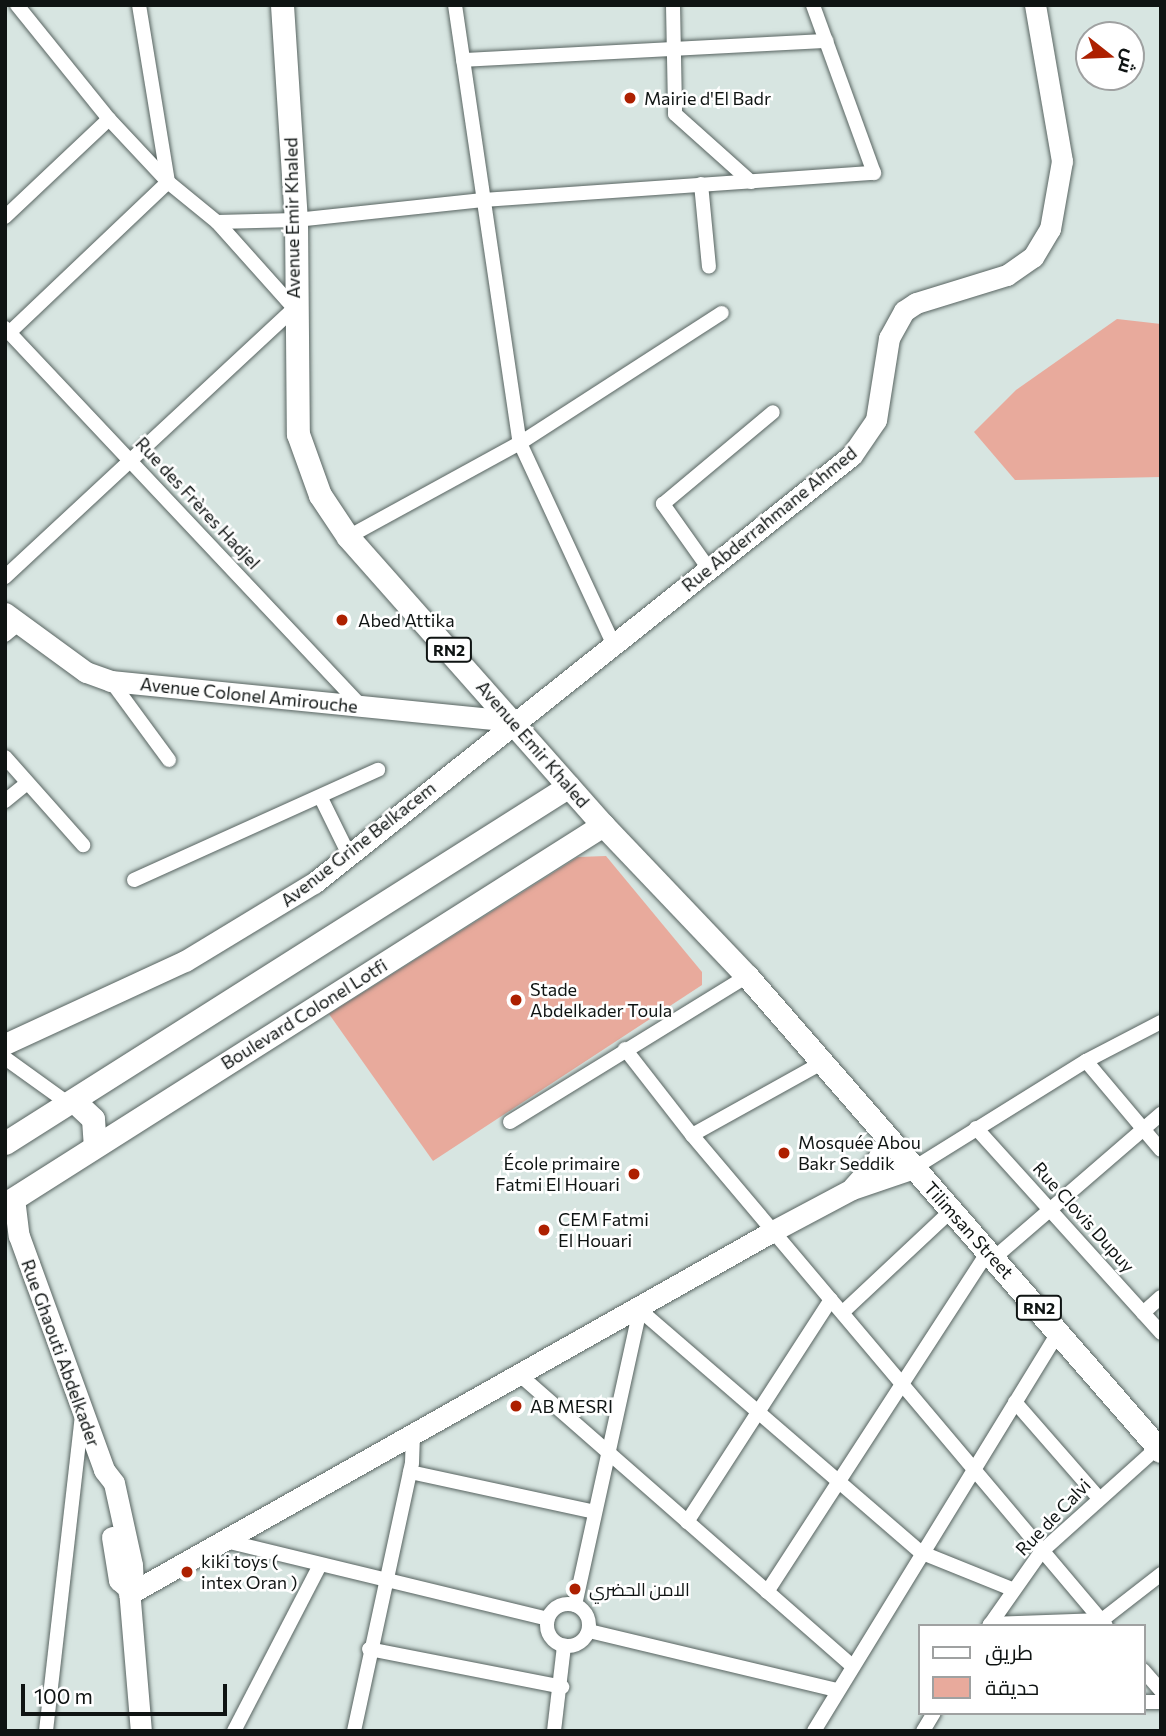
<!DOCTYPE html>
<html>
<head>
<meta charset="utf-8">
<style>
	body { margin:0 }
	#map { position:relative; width:1166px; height:1736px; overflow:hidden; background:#d7e5e1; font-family:Commissioner,Cairo,sans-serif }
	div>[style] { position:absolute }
	.green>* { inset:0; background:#e8aa9c }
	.roads { filter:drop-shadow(0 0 2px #586461) drop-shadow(0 0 2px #586461) }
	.street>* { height:14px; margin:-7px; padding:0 7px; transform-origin:7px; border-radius:7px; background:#fff }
	.street>.ring { margin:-7px; padding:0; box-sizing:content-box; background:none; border:14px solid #fff; border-radius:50% }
	.secondary>* { height:21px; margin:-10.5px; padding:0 10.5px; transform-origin:10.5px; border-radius:10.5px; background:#fff }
	.primary>* { height:23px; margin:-11.5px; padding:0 11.5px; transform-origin:11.5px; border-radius:11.5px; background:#fff }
	.dots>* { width:19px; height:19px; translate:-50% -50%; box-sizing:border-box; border:4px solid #fff; border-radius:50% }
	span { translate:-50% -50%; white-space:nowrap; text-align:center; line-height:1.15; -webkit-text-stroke:5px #fff; paint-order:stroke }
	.shield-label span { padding:2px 5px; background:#fff; border:2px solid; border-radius:5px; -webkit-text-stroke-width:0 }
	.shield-label { font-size:16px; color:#0f1413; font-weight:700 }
	.poi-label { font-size:18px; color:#0f1413 }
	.left { translate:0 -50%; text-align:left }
	.right { translate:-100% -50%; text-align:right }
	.street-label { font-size:18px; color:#0f1413 }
	.frame { position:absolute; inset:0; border:7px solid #0f1413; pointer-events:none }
	.legend { position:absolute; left:918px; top:1624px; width:228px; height:91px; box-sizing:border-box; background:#fff; border:2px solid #9fa1a1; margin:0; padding:9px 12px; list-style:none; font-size:21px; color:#0f1413 }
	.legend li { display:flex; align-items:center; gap:14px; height:35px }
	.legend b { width:35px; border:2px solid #9fa1a1 }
	.north { position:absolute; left:1075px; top:21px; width:70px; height:70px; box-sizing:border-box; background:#fff; border:2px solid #9fa1a1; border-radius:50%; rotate:108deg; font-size:19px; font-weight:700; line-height:28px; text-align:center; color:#0f1413 }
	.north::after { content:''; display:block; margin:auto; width:24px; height:32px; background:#ad2000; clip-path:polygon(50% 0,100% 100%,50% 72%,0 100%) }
	.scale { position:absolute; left:21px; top:1684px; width:206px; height:32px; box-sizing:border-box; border:4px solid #0f1413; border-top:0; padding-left:9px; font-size:21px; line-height:24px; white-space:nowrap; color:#0f1413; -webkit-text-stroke:5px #fff; paint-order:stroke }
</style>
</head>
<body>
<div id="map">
	<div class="green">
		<div style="clip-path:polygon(1117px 319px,1161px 324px,1161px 477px,1015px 480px,974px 432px,1016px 390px)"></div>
		<div style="clip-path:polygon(606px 856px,702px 972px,702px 985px,433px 1161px,329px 1014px,578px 857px)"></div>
	</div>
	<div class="roads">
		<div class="street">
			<div style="left:17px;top:5px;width:146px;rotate:51.1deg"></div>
			<div style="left:109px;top:119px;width:86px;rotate:46.9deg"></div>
			<div style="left:168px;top:182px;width:63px;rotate:39.2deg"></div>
			<div style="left:217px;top:222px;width:79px;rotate:-1.5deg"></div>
			<div style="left:296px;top:220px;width:188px;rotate:-6.1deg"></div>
			<div style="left:483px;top:200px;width:392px;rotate:-4deg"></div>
			<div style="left:874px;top:173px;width:179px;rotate:-110deg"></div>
			<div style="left:455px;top:5px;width:443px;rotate:81.6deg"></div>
			<div style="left:520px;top:443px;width:221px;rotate:65.1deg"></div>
			<div style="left:673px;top:5px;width:109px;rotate:88.9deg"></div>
			<div style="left:675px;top:114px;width:102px;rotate:41.8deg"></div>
			<div style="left:463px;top:60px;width:364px;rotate:-3deg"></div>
			<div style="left:701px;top:184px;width:83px;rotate:84.5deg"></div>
			<div style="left:5px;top:217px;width:143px;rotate:-43.3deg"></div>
			<div style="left:5px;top:328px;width:519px;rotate:46.72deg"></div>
			<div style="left:10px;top:332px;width:218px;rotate:-43.5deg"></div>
			<div style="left:168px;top:182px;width:179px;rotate:-99.3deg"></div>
			<div style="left:348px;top:537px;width:196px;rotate:-28.7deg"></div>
			<div style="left:520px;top:443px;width:240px;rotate:-32.8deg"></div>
			<div style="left:709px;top:569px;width:80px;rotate:-125.3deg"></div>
			<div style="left:663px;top:504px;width:143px;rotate:-39.9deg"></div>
			<div style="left:5px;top:577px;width:395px;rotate:-42.9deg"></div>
			<div style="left:294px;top:308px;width:115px;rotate:-131.8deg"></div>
			<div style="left:5px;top:635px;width:17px;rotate:-40deg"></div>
			<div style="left:111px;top:681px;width:98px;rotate:53.7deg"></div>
			<div style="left:5px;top:757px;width:118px;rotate:48.4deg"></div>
			<div style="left:321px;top:798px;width:64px;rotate:63.8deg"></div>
			<div style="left:5px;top:801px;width:28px;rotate:-39deg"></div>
			<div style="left:134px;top:880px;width:268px;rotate:-24.3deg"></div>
			<div style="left:625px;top:1049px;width:109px;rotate:52.1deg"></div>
			<div style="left:692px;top:1135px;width:642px;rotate:49.86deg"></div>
			<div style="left:5px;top:1058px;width:79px;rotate:35.7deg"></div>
			<div style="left:1086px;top:1061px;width:116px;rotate:49.9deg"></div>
			<div style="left:510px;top:1122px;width:278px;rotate:-31.6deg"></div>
			<div style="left:976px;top:1128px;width:276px;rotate:47.9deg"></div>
			<div style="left:692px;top:1135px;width:150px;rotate:-29.1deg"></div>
			<div style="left:914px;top:1168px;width:203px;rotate:-31.9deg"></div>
			<div style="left:1086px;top:1061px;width:85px;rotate:-27.5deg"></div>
			<div style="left:994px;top:1258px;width:221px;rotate:-40.8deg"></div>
			<div style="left:843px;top:1312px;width:149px;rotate:-43.1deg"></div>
			<div style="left:1143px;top:1313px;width:24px;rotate:-42deg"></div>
			<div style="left:521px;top:1376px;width:441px;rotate:41.2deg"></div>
			<div style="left:1015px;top:1402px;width:126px;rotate:48.9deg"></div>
			<div style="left:410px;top:1472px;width:189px;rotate:12.2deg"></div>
			<div style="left:687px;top:1522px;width:265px;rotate:-57.1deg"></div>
			<div style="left:226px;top:1541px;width:331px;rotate:13.6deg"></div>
			<div style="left:767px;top:1592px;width:406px;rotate:-57deg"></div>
			<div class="ring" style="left:547px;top:1604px;width:28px;height:28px"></div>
			<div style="left:575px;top:1605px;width:302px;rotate:-77.6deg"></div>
			<div style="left:640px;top:1310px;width:370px;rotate:40.8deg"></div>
			<div style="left:920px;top:1552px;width:101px;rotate:22deg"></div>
			<div style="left:990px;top:1624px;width:112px;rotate:-2deg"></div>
			<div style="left:1102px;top:1620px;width:75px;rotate:-37.9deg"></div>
			<div style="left:989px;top:1626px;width:90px;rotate:-54.9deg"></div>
			<div style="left:1041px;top:1552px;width:157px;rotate:-41.9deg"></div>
			<div style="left:589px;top:1631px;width:255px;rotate:13.4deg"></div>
			<div style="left:369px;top:1649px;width:197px;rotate:11.1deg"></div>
			<div style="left:1143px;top:1670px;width:28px;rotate:49deg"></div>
			<div style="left:1143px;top:1702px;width:18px"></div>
			<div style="left:46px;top:1731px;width:317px;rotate:-83.5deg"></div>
			<div style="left:234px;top:1731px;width:185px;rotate:-62.6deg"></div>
			<div style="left:354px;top:1731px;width:274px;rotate:-77.8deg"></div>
			<div style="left:412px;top:1463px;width:28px;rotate:-88deg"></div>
			<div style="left:554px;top:1731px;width:86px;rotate:-83.3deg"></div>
			<div style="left:814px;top:1731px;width:469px;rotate:-58.5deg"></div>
			<div style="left:923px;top:1731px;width:21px;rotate:-59deg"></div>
		</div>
		<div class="secondary">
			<div style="left:5px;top:613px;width:100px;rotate:36.1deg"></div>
			<div style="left:86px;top:672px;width:27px;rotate:20deg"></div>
			<div style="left:111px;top:681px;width:404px;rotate:5.7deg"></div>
			<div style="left:5px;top:1044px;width:198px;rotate:-24.8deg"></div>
			<div style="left:185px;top:961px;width:151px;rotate:-31.2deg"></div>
			<div style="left:314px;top:883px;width:687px;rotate:-38.5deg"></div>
			<div style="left:852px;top:455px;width:42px;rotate:-55.6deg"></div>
			<div style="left:876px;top:420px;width:83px;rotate:-81deg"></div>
			<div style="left:889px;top:338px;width:31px;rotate:-61deg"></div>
			<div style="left:904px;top:311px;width:14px;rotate:-34deg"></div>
			<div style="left:916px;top:303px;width:95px;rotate:-17.1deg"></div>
			<div style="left:1007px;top:275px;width:32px;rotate:-35deg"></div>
			<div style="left:1033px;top:257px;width:33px;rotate:-59deg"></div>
			<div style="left:1050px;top:229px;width:69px;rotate:-80deg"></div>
			<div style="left:1062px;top:161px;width:158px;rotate:-99.8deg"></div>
			<div style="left:853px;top:1187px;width:36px;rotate:-48deg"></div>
			<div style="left:877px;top:1160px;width:25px;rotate:-63deg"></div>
			<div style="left:14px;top:1198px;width:38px;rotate:83deg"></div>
			<div style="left:19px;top:1236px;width:249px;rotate:70deg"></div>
			<div style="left:104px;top:1470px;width:16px;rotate:52deg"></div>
			<div style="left:114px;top:1483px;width:84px;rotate:77.6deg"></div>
			<div style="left:132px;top:1565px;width:19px;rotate:87deg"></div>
			<div style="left:133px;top:1584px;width:6px;rotate:129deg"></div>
			<div style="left:129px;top:1589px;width:143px;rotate:85.2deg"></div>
			<div style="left:112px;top:1537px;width:44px;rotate:80.8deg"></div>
			<div style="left:119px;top:1580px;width:13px;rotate:42deg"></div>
			<div style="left:129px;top:1594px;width:739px;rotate:-29.41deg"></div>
			<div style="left:773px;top:1231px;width:89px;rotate:-28deg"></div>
			<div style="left:852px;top:1189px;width:65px;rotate:-18.7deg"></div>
		</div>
		<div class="primary">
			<div style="left:282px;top:5px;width:215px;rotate:86.3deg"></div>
			<div style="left:296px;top:220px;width:214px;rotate:89.5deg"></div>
			<div style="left:298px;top:434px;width:65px;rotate:70.2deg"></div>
			<div style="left:320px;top:495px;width:50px;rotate:56.3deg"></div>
			<div style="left:348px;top:537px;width:385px;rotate:48.5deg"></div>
			<div style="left:603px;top:825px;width:209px;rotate:46.4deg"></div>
			<div style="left:747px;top:976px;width:630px;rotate:48.93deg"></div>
			<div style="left:74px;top:1101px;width:26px;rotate:43deg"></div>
			<div style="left:93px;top:1119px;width:26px;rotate:86deg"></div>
			<div style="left:5px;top:1143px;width:667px;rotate:-32.33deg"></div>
			<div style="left:5px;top:1204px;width:708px;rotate:-32.37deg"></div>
		</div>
	</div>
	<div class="dots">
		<div style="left:630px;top:98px;background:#ad2000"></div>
		<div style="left:342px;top:620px;background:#ad2000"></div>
		<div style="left:516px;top:1000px;background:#ad2000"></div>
		<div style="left:784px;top:1153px;background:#ad2000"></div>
		<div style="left:634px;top:1174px;background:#ad2000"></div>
		<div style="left:544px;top:1230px;background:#ad2000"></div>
		<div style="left:516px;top:1406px;background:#ad2000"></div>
		<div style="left:187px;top:1572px;background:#ad2000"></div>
		<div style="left:575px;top:1589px;background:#ad2000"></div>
	</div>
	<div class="shield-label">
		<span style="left:449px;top:650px">RN2</span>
		<span style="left:1039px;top:1308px">RN2</span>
	</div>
	<div class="poi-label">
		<span class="left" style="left:644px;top:98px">Mairie d'El Badr</span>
		<span class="left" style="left:358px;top:620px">Abed Attika</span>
		<span class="left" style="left:530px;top:1000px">Stade<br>Abdelkader Toula</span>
		<span class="left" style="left:798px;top:1153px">Mosquée Abou<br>Bakr Seddik</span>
		<span class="right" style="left:620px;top:1174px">École primaire<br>Fatmi El Houari</span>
		<span class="left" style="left:558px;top:1230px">CEM Fatmi<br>El Houari</span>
		<span class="left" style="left:530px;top:1406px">AB MESRI</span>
		<span class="left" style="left:201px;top:1572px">kiki toys (<br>intex Oran )</span>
		<span class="left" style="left:589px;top:1589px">الامن الحضري</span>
	</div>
	<div class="street-label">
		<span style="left:292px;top:218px;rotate:-91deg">Avenue Emir Khaled</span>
		<span style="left:198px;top:503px;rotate:47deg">Rue des Frères Hadjel</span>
		<span style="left:769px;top:519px;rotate:-39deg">Rue Abderrahmane Ahmed</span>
		<span style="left:249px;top:695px;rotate:6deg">Avenue Colonel Amirouche</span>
		<span style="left:533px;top:744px;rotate:49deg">Avenue Emir Khaled</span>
		<span style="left:358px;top:844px;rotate:-38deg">Avenue Grine Belkacem</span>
		<span style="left:304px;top:1014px;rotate:-32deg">Boulevard Colonel Lotfi</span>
		<span style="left:1084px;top:1217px;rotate:48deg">Rue Clovis Dupuy</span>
		<span style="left:969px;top:1230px;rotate:48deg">Tilimsan Street</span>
		<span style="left:61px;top:1353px;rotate:70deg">Rue Ghaouti Abdelkader</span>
		<span style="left:1053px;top:1517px;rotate:-46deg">Rue de Calvi</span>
	</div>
	<div class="frame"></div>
	<ul class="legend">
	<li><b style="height:9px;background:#fff"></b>طريق</li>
	<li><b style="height:19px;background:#e8aa9c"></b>حديقة</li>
	</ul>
	<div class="north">ش</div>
	<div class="scale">100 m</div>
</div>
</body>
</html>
